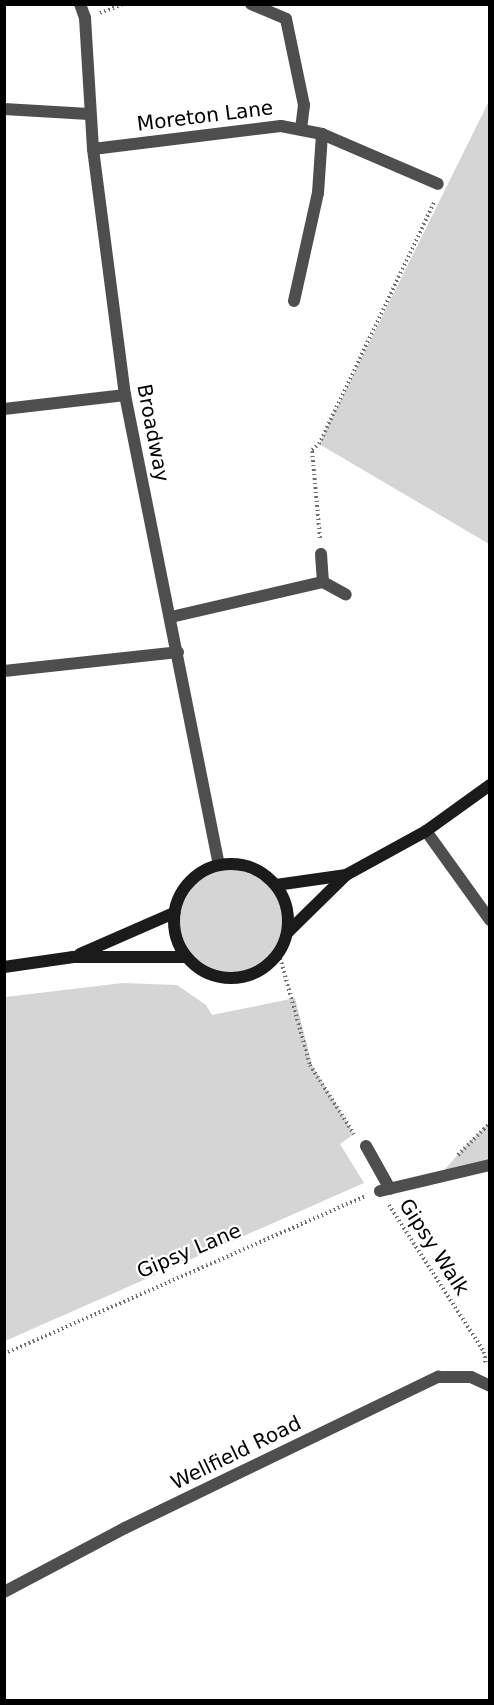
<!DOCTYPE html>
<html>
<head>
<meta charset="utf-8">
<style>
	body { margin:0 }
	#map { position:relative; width:494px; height:1705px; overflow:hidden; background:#fff; font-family:"DejaVu Sans",sans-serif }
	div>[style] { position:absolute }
	.green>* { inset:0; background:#d5d5d5 }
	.round { border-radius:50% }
	.path>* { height:4px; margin-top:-2px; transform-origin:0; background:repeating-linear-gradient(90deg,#707070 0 1.5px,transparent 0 4.5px) }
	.lane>* { height:12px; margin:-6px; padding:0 6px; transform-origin:6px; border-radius:6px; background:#4e4e4e }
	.street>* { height:12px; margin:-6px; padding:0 6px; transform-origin:6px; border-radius:6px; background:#4e4e4e }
	.secondary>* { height:12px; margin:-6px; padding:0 6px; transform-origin:6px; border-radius:6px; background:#1b1b1b }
	.secondary>.ring { margin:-6px; padding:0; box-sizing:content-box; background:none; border:12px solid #1b1b1b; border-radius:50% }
	span { translate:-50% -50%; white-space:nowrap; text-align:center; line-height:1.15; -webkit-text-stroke:4.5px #fff; paint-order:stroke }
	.street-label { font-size:20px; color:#000 }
	.frame { position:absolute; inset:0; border:6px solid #000; pointer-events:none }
</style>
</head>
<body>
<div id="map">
	<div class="green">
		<div style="clip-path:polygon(489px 101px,490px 544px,489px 544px,319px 444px)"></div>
		<div class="round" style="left:174px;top:864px;width:114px;height:114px"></div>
		<div style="clip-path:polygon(123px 983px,177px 985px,206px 1005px,212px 1015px,295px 998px,312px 1065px,354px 1134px,340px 1144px,364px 1183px,5px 1341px,5px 997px)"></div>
		<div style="clip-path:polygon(489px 1123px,489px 1165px,440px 1175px,469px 1142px)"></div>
	</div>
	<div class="path">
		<div style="left:100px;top:13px;width:25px;rotate:-21deg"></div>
		<div style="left:320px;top:538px;width:88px;rotate:-95.2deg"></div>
		<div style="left:312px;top:450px;width:9px;rotate:-41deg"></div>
		<div style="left:319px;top:444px;width:269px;rotate:-64.5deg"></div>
		<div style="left:279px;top:954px;width:115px;rotate:74.4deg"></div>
		<div style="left:310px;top:1065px;width:82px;rotate:57.5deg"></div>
		<div style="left:458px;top:1155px;width:45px;rotate:-45deg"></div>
		<div style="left:389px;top:1205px;width:175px;rotate:57.1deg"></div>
		<div style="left:484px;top:1352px;width:13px;rotate:81deg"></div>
		<div style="left:4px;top:1354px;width:393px;rotate:-23.6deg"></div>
	</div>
	<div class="lane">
		<div style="left:251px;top:4px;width:38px;rotate:23deg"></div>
		<div style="left:286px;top:19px;width:88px;rotate:78.2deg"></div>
		<div style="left:304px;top:105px;width:23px;rotate:97deg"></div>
	</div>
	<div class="street">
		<div style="left:80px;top:4px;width:15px;rotate:70deg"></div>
		<div style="left:85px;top:18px;width:131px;rotate:86.5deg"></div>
		<div style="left:93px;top:149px;width:248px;rotate:82.6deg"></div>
		<div style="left:125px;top:395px;width:479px;rotate:78.7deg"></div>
		<div style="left:4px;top:109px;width:85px;rotate:3.4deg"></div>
		<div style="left:93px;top:149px;width:189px;rotate:-7deg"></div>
		<div style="left:281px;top:126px;width:42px;rotate:11deg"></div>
		<div style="left:322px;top:134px;width:126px;rotate:23.3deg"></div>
		<div style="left:294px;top:301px;width:111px;rotate:-77.5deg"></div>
		<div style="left:318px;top:193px;width:59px;rotate:-86.1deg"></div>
		<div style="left:4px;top:409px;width:122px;rotate:-6.6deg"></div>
		<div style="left:321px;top:554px;width:28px;rotate:86deg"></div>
		<div style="left:323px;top:582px;width:26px;rotate:29deg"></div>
		<div style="left:171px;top:617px;width:156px;rotate:-13deg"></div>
		<div style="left:4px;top:671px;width:175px;rotate:-6.2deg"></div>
		<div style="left:426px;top:831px;width:110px;rotate:54.3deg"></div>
		<div style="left:366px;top:1146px;width:49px;rotate:60.8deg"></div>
		<div style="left:380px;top:1191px;width:113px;rotate:-13.3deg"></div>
		<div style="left:4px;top:1592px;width:137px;rotate:-27.9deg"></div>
		<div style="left:125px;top:1528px;width:348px;rotate:-25.8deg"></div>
		<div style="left:438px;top:1377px;width:33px"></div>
		<div style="left:471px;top:1377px;width:21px;rotate:25deg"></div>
	</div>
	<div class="secondary">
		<div class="ring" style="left:174px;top:864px;width:102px;height:102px"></div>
		<div style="left:276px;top:885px;width:71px;rotate:-8.1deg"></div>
		<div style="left:288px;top:932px;width:81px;rotate:-44.5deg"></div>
		<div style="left:346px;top:875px;width:91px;rotate:-28.8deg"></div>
		<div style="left:426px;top:831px;width:79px;rotate:-35.7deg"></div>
		<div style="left:80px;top:954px;width:103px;rotate:-23.6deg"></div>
		<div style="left:4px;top:967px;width:70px;rotate:-8.2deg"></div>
		<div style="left:73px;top:957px;width:113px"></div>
	</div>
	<div class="street-label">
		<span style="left:205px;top:116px;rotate:-7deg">Moreton Lane</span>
		<span style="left:153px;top:433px;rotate:79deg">Broadway</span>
		<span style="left:434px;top:1247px;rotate:57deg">Gipsy Walk</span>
		<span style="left:189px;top:1251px;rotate:-23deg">Gipsy Lane</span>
		<span style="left:236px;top:1453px;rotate:-26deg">Wellfield Road</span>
	</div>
	<div class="frame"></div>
</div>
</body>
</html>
